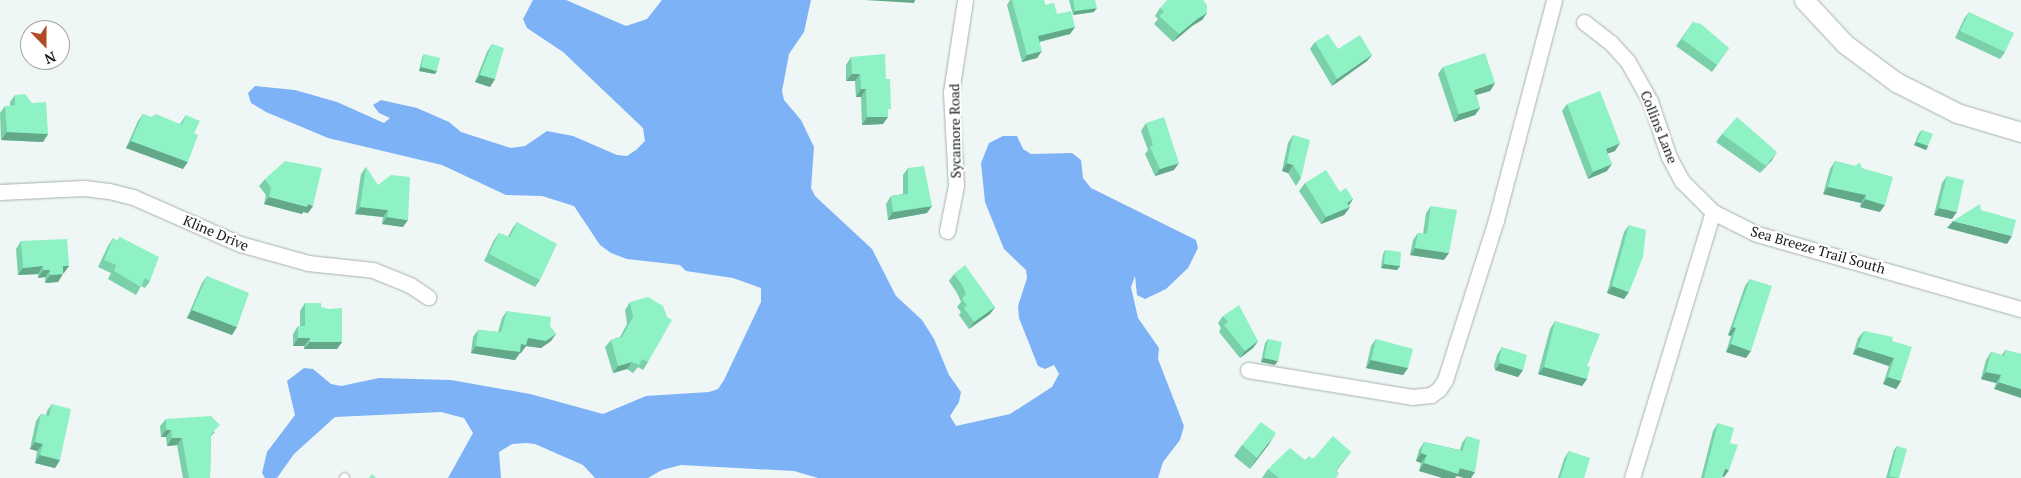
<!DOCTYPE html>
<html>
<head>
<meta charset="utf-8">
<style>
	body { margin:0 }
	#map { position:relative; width:2021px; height:478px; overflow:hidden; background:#eef6f6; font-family:"PT Serif",serif }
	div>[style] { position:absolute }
	.water>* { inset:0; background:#7eb2f7 }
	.roads { filter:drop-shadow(0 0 1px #a8b0af) drop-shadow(0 0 1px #a8b0af) }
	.service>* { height:8px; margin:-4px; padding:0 4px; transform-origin:4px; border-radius:4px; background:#fff }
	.minor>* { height:15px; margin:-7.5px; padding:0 7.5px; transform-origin:7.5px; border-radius:7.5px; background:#fff }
	.tertiary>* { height:19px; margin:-9.5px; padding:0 9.5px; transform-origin:9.5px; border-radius:9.5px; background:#fff }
	.wall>* { inset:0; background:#7ad0a9 }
	.shaded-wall>* { inset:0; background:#63a989 }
	.building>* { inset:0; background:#8ef2c4 }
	span { translate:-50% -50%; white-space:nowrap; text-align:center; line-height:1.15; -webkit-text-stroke:4.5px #fff; paint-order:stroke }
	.street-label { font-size:14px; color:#161919 }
	.north { position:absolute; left:20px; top:20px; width:50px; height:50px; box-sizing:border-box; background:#fff; border:1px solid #a2a3a3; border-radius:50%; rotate:158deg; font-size:14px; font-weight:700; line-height:20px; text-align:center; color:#161919 }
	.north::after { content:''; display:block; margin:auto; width:18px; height:22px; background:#b24a26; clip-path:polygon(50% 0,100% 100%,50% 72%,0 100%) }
</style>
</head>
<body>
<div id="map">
	<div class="water">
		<div style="clip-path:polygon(533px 0,566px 0,626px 26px,647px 19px,662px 0,811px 0,804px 32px,789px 54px,782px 91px,784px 100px,801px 120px,814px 147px,811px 188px,815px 196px,872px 249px,896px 296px,922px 320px,934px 339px,949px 375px,961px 392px,959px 402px,950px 416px,956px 426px,1010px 414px,1052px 387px,1059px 374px,1054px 365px,1045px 369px,1038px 366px,1019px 318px,1018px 306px,1027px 278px,1026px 270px,1004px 249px,985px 202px,981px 163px,989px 143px,1003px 136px,1017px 136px,1023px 149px,1031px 154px,1072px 153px,1081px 160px,1083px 178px,1091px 188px,1196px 240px,1198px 248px,1188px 268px,1166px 289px,1145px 299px,1137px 295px,1135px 276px,1131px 287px,1138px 318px,1159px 348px,1158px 359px,1184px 426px,1180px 440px,1163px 462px,1158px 478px,818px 478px,794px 471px,681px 465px,662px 470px,648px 478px,595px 478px,583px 465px,535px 444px,526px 443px,512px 444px,499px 452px,501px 478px,448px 478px,473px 433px,464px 418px,441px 412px,335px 417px,294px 454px,277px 478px,265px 478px,262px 473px,267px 452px,295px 415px,287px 381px,304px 368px,313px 369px,331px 384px,341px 386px,379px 378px,451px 380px,530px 394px,603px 414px,646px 396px,709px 392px,718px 389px,724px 380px,761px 302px,761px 288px,733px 278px,686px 271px,680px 265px,627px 259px,611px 253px,600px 245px,574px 206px,542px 196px,506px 195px,442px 165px,328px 138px,266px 112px,251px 103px,248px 93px,255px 86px,295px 90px,337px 102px,384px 123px,390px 118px,379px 113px,373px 105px,381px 100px,417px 108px,449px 122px,461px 132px,511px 148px,525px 146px,547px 131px,573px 136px,617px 155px,627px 156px,636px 150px,645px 141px,643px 128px,563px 52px,527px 28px,523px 19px)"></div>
	</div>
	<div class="roads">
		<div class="service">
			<div style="left:344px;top:478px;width:1px;rotate:-45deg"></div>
		</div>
		<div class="minor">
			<div style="left:1584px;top:22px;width:34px;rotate:38deg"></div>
			<div style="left:1611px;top:43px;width:25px;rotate:48deg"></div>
			<div style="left:1628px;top:62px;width:45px;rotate:60.6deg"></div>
			<div style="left:1650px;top:101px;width:59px;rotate:71.3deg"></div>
			<div style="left:1669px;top:157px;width:27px;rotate:62deg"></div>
			<div style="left:1682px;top:181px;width:44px;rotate:45deg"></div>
			<div style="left:1713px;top:212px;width:49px;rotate:26.6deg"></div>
			<div style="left:1757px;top:234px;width:274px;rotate:15.9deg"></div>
			<div style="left:0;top:192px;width:84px;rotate:-2.7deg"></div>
			<div style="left:84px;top:188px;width:25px;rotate:7deg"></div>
			<div style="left:109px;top:191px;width:25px;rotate:14deg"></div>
			<div style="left:133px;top:197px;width:117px;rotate:23.7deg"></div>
			<div style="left:240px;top:244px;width:71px;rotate:15.6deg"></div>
			<div style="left:308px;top:263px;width:65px;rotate:6.1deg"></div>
			<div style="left:373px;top:270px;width:40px;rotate:22deg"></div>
			<div style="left:410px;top:285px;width:22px;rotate:34deg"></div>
			<div style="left:947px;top:231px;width:47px;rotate:-78.9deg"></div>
			<div style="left:956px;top:185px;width:93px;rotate:-93.1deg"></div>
			<div style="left:951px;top:92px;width:93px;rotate:-81.3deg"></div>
			<div style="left:1248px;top:370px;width:166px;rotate:9.3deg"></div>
			<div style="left:1412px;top:397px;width:19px;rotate:-6deg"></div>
			<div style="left:1431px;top:395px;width:10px;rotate:-37deg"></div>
			<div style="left:1439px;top:389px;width:11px;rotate:-56deg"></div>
			<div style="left:1445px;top:380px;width:168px;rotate:-72.3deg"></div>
			<div style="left:1496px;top:220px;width:228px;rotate:-75.2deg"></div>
			<div style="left:1632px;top:478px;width:278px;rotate:-73.1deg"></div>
		</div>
		<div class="tertiary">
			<div style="left:1804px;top:0;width:60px;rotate:47deg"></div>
			<div style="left:1845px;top:44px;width:64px;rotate:36.7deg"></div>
			<div style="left:1896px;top:82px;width:68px;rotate:26.9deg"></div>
			<div style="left:1957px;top:113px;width:67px;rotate:16.5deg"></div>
		</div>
	</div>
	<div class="wall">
		<div style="clip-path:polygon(1010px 0,1044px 0,1045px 5px,1057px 14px,1075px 27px,1070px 34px,1040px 42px,1037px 58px,1022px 62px,1007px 5px)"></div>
		<div style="clip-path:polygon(1069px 0,1095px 0,1094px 12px,1073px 15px)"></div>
		<div style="clip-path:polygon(1160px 8px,1207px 13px,1202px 20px,1192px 26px,1173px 42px,1154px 24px,1158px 19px,1155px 16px)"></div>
		<div style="clip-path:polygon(1969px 12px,2005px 52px,2000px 59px,1955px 38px,1964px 19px)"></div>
		<div style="clip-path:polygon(1693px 22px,1729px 48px,1712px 72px,1676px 46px)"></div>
		<div style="clip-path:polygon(1315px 42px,1338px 49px,1372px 55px,1367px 61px,1332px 86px,1310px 49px)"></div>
		<div style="clip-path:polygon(492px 44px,495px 79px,490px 87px,475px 82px,487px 52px)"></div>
		<div style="clip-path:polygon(424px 54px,435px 74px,419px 71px,422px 58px)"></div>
		<div style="clip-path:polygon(851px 57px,886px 79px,888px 113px,883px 124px,862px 125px,861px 97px,856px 97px,855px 81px,846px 81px,846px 65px)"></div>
		<div style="clip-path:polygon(1443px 67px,1495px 83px,1490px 91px,1476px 95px,1480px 108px,1475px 115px,1454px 122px,1438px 74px)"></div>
		<div style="clip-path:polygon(15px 95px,48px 134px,43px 142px,1px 140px,0 113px,5px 106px,10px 106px,10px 102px)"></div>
		<div style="clip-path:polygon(1567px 104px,1615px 151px,1608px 153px,1607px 171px,1588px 179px,1562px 111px)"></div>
		<div style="clip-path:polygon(143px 114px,151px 117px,180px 124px,186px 115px,194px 133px,183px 169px,126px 148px,138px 121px)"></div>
		<div style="clip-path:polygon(1146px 123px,1174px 170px,1155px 176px,1145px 154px,1148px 150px,1141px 131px)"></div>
		<div style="clip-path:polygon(1922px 130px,1928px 146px,1926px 150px,1914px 145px,1919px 133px)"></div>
		<div style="clip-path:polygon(1722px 134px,1772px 160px,1760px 173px,1716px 142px)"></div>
		<div style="clip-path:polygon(1293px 135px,1301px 178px,1296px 186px,1288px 173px,1282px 171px,1288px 143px)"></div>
		<div style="clip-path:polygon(1835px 161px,1862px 168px,1880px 212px,1860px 207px,1861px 203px,1823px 194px,1830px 169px)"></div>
		<div style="clip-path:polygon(366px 167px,403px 227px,382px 224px,383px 217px,355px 214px,361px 174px)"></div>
		<div style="clip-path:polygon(908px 168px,927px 213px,888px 220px,886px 204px,891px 196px,903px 194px,903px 175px)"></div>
		<div style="clip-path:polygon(1947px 176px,1952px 219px,1934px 215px,1942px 183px)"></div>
		<div style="clip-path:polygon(265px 179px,313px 206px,308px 213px,303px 212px,302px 214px,264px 204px,266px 195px,259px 186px)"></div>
		<div style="clip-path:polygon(1305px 183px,1340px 192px,1353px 199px,1349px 206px,1350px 207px,1344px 215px,1321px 224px,1299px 191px)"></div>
		<div style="clip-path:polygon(1431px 206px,1444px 260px,1410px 255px,1413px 240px,1418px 233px,1423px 234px,1426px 213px)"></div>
		<div style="clip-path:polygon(517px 222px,540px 280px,535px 287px,484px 261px,494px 240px,499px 233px,508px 237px,512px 229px)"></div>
		<div style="clip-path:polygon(1629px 225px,1624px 299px,1607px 293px,1624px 232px)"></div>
		<div style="clip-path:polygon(120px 237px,150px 281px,145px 288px,141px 286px,136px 295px,108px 279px,111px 273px,98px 267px,108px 246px,113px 238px,117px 241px)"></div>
		<div style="clip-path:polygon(21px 241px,69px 266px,63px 273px,58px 282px,45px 283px,45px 277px,38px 278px,38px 274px,18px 275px,16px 249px)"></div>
		<div style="clip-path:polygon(1385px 250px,1400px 266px,1397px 270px,1381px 268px,1383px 254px)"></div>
		<div style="clip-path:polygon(954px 274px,995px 307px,990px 314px,969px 329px,959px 315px,961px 312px,957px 307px,961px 302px,957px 293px,949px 281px)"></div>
		<div style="clip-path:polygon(207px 276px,232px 335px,187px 318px,202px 283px)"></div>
		<div style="clip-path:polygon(1750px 279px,1746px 358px,1726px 352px,1731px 336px,1728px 335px,1745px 286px)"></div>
		<div style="clip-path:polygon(630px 302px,648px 362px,643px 370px,638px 367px,633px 373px,627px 369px,613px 373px,605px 347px,611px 340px,620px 337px,627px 324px,625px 310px)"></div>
		<div style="clip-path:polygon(305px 303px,321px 307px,342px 342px,337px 349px,304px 349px,304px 346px,293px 346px,293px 334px,298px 326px,300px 326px,300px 311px)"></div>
		<div style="clip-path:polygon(507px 311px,550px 326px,551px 341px,541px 348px,526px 346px,515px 360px,471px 353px,473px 337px,478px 330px,498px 332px,502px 318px)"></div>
		<div style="clip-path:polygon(1223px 316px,1258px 341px,1253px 348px,1240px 358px,1219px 332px,1221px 328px,1218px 323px)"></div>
		<div style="clip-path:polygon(1555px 321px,1587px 366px,1587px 379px,1582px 386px,1538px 374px,1550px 329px)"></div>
		<div style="clip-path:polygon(1864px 331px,1892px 341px,1901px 381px,1896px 389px,1883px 384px,1889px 366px,1853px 354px,1858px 338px)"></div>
		<div style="clip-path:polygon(1268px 339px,1275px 365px,1261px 362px,1265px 343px)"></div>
		<div style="clip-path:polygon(1376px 339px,1408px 368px,1403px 375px,1366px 368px,1371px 346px)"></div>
		<div style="clip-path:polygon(1502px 347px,1523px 370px,1518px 377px,1495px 370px,1494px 366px,1497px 355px)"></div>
		<div style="clip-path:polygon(2005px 350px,2021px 354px,1994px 389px,1996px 383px,1981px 379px,1986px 360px,1991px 352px,2002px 355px)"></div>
		<div style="clip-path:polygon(52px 404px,60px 460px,55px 468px,35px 463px,37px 451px,30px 449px,36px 421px,41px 414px,46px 415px,47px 411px)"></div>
		<div style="clip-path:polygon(166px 419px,215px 432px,211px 436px,210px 478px,183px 478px,177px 445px,167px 446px,166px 437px,161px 437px,160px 426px)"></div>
		<div style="clip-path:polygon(1718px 423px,1730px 443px,1729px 470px,1724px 477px,1722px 477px,1722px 478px,1701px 478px,1713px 431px)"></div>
		<div style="clip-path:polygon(1467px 436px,1457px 476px,1419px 471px,1421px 463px,1416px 461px,1419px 450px,1424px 442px,1460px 450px,1462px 443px)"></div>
		<div style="clip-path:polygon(1269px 444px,1250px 469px,1234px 456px,1242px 445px)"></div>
		<div style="clip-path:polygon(1897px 446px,1899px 478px,1886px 478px,1894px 450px)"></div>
		<div style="clip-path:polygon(1569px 451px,1584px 478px,1558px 478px,1564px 459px)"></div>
		<div style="clip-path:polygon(1351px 452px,1337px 470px,1336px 478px,1262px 478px,1268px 469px,1305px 460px)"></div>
	</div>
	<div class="shaded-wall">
		<div style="clip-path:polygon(865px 0,915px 0,914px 3px)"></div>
		<div style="clip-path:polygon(1097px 8px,1094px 12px,1073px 15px,1075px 11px)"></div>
		<div style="clip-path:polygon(1207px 13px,1202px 20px,1192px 26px,1173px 42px,1179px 34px,1197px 19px)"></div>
		<div style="clip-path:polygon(1075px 27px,1070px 34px,1033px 43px,1038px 36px)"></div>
		<div style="clip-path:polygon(1042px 51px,1037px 58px,1022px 62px,1027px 55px)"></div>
		<div style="clip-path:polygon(1372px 55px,1367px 61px,1332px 86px,1337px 79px)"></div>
		<div style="clip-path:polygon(421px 67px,437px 71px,435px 74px,419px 71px)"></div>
		<div style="clip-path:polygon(852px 74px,860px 74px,855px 81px,846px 81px)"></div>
		<div style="clip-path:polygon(480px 75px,495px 79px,490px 87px,475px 82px)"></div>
		<div style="clip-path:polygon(1495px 83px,1490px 91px,1469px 97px,1474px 90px)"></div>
		<div style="clip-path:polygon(861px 89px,866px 89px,861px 97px,856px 97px)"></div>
		<div style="clip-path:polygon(1480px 108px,1475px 115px,1454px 122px,1459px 114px)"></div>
		<div style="clip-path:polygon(867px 117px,888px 117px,883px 124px,862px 125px)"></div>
		<div style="clip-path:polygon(7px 132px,48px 134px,43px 142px,1px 140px)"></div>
		<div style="clip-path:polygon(131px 141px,188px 162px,183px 169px,126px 148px)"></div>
		<div style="clip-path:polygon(1917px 142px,1928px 146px,1926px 150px,1914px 145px)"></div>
		<div style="clip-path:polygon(1620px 143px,1615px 151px,1601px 156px,1606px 149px)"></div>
		<div style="clip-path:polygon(1777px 152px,1772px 160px,1760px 173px,1766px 166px)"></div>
		<div style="clip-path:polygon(1179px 163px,1174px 170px,1155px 176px,1160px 169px)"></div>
		<div style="clip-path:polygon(1287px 163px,1293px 165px,1288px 173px,1282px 171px)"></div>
		<div style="clip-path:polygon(1612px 164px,1607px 171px,1588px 179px,1593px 172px)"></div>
		<div style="clip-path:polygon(1828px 187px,1866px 195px,1861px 203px,1823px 194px)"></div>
		<div style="clip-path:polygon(269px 197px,308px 204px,313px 206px,308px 213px,303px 212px,302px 214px,264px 204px)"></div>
		<div style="clip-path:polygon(1353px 199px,1348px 206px,1350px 207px,1344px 215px,1321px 224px,1326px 217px)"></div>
		<div style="clip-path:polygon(1865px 199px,1885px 205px,1880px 212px,1860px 207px)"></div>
		<div style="clip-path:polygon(932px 206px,927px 213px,888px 220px,893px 212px)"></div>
		<div style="clip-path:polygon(360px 207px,388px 210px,383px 217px,355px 214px)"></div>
		<div style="clip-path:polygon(1939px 208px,1957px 212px,1952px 219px,1934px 215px)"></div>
		<div style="clip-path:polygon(387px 217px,408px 220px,403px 227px,382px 224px)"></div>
		<div style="clip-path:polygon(1953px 221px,2012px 236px,2007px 244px,1947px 228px)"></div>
		<div style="clip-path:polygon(1415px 248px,1449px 253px,1444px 260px,1410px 255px)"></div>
		<div style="clip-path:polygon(1384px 264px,1400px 266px,1397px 270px,1381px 268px)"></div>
		<div style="clip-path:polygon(43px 266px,38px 274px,18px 275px,23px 268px)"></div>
		<div style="clip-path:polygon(63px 266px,69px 266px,64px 273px,58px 274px)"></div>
		<div style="clip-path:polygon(43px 270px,50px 270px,45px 277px,38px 278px)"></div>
		<div style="clip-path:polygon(63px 274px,58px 282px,45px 283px,50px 275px)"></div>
		<div style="clip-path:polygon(1612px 286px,1629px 292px,1624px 299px,1607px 293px)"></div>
		<div style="clip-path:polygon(995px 307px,990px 314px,969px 329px,974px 322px)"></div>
		<div style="clip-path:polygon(192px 310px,237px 327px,232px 335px,187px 318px)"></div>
		<div style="clip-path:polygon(1733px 327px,1736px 328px,1731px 336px,1728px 335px)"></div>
		<div style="clip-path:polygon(556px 334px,551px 341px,541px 348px,526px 346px,521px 353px,516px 352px,521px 344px,528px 338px)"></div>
		<div style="clip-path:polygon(298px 338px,310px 338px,304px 346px,293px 346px)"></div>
		<div style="clip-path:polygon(1258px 341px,1253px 348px,1240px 358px,1245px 351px)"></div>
		<div style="clip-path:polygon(310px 342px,342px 342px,337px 349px,304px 349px)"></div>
		<div style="clip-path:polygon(1731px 344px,1751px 351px,1746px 358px,1726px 352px)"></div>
		<div style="clip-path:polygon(476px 346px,520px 352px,515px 360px,471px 353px)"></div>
		<div style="clip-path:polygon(1858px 347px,1894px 358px,1889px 366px,1853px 354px)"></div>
		<div style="clip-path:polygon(1264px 358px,1278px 361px,1275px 365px,1261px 362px)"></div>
		<div style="clip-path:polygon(1371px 360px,1408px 368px,1403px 375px,1366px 368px)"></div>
		<div style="clip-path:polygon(632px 362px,627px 369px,613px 373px,618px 366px)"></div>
		<div style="clip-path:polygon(1500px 363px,1523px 370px,1518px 377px,1495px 370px)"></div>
		<div style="clip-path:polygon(1544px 367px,1587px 379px,1582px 386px,1538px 374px)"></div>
		<div style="clip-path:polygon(1986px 372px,2001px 375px,1996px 383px,1981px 379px)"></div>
		<div style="clip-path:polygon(1888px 377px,1901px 381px,1896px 389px,1883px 384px)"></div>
		<div style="clip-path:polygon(1999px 382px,2021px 389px,2021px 398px,1994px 389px)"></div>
		<div style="clip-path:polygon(166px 430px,171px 430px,166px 437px,161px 437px)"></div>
		<div style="clip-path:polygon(1276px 433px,1269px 444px,1250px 469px,1257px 458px)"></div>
		<div style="clip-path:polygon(172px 438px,182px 438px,177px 445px,167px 446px)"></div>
		<div style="clip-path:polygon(35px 442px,43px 444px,37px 451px,30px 449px)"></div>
		<div style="clip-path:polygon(1421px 453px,1427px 455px,1421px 463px,1416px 461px)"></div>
		<div style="clip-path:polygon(40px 455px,60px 460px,55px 468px,35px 463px)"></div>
		<div style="clip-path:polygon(1424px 463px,1460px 468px,1475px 472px,1471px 478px,1464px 478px,1457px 476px,1455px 478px,1442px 478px,1419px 471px)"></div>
		<div style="clip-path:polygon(1725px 469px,1729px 470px,1724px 477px,1719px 476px)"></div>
	</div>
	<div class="building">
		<div style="clip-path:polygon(1012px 0,1044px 0,1045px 5px,1054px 3px,1057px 14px,1071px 11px,1075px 27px,1038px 36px,1042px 51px,1027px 55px)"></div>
		<div style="clip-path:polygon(1073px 0,1095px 0,1097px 8px,1075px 11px)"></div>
		<div style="clip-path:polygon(1167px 0,1203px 0,1207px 5px,1207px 13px,1197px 19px,1179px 34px,1159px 16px,1164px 12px,1160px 8px)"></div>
		<div style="clip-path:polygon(1969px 12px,2014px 33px,2005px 52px,1960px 31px)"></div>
		<div style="clip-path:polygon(1693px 22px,1701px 24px,1729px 48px,1717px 65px,1682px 39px)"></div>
		<div style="clip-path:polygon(1328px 34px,1338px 49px,1360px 35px,1372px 55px,1337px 79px,1315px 42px)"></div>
		<div style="clip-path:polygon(492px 44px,504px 48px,495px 79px,480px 75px)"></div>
		<div style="clip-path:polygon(1485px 53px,1495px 83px,1474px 90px,1480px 108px,1459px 114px,1443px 67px)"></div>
		<div style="clip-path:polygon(424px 54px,440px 58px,437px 71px,421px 67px)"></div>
		<div style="clip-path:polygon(885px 54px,886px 79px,890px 79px,891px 109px,888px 109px,888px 117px,867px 117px,866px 89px,861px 89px,860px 74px,852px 74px,851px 57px)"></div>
		<div style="clip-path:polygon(1600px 91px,1620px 143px,1606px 149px,1612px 164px,1593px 172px,1567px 104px)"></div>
		<div style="clip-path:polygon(25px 94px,32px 103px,46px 102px,48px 134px,7px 132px,5px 106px,15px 105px,15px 95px)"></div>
		<div style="clip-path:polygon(143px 114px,151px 117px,156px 114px,182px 125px,186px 115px,200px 121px,194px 133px,198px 135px,188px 162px,131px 141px)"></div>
		<div style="clip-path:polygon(1164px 117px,1179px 163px,1160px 169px,1150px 147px,1153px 145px,1146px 123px)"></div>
		<div style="clip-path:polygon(1737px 117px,1777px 152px,1766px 166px,1722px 134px)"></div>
		<div style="clip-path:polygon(1922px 130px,1933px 134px,1928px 146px,1917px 142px)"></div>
		<div style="clip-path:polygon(1293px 135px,1310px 140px,1301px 178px,1293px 165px,1287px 163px)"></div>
		<div style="clip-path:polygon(285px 161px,322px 168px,313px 206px,308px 204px,307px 207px,269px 197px,271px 188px,265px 179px)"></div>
		<div style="clip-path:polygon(1835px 161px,1854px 166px,1860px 163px,1862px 168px,1893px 177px,1885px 205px,1865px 199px,1866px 195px,1828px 187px)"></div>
		<div style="clip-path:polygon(924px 166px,932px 206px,893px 212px,891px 196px,908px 194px,908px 168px)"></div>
		<div style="clip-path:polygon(366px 167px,378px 185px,391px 175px,410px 177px,408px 220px,387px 217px,388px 210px,360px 207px)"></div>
		<div style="clip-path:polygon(1326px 170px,1340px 192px,1346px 188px,1353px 199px,1347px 203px,1350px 207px,1326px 217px,1305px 183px)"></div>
		<div style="clip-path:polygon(1947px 176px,1964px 180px,1957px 212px,1939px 208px)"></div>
		<div style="clip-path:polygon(1980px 204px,1981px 210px,2016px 220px,2012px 236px,1953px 221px)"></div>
		<div style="clip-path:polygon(1431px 206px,1457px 210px,1449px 253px,1415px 248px,1418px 233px,1427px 234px)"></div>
		<div style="clip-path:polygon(517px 222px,557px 244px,540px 280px,489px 254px,499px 233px,510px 237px)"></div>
		<div style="clip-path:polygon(1629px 225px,1646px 230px,1643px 257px,1629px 292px,1612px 286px)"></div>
		<div style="clip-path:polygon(120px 237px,159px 257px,150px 281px,145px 278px,141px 287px,114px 271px,116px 265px,104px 260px,113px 238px,118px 241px)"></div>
		<div style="clip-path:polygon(67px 239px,69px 266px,63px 266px,63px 274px,50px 275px,50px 270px,43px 270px,43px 266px,23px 268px,21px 241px)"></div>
		<div style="clip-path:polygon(1385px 250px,1401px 252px,1400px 266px,1384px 264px)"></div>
		<div style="clip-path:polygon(965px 265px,995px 307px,974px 322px,964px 308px,967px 305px,962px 299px,966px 294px,962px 285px,954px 274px)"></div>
		<div style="clip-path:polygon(207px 276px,249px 293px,237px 327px,192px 310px)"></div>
		<div style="clip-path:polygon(1750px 279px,1772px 286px,1751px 351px,1731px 344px,1736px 328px,1733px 327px)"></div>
		<div style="clip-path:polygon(648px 297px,663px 306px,667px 317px,672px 320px,648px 362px,642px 359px,639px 365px,632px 362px,618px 366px,611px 340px,622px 337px,633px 317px,630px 302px)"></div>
		<div style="clip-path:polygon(305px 303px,321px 303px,321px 307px,329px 309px,342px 308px,342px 342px,310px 342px,310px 338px,298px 338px,298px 326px,305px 326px)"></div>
		<div style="clip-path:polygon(1239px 305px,1258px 341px,1245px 351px,1224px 325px,1228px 322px,1223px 316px)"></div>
		<div style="clip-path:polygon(507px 311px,551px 317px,550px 326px,556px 334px,546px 341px,528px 338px,526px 345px,521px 344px,520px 352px,476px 346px,478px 330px,501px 332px)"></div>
		<div style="clip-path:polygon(1555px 321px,1600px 334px,1587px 366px,1590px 367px,1587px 379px,1544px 367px)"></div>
		<div style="clip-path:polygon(1864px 331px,1893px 337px,1892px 341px,1912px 347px,1901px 381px,1888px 377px,1894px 358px,1858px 347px)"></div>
		<div style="clip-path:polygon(1268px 339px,1282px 342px,1278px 361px,1264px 358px)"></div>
		<div style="clip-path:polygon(1376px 339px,1413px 349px,1408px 368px,1371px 360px)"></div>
		<div style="clip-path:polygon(1502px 347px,1527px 355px,1523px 370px,1500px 363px,1499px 358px)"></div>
		<div style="clip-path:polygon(2005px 350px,2021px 354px,2021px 389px,1999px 382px,2001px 375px,1986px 372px,1991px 352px,2004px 356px)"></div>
		<div style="clip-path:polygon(52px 404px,71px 409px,60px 460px,40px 455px,43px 444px,35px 442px,41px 414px,49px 416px)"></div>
		<div style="clip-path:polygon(211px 416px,220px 425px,211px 434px,210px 478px,189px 478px,182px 438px,172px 438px,171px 430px,166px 430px,166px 419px)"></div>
		<div style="clip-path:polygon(1261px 422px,1276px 433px,1257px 458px,1242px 445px)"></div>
		<div style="clip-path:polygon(1718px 423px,1734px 428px,1730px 443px,1738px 445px,1729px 470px,1725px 469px,1722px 478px,1704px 478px)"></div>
		<div style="clip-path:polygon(1333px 436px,1351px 452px,1336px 470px,1339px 473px,1336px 478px,1279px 478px,1268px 469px,1290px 448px,1305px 460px,1309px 456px,1313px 459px)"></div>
		<div style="clip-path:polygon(1467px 436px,1480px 440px,1475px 472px,1460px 468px,1458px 474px,1424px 463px,1427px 455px,1421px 453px,1424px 442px,1463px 451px)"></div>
		<div style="clip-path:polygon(1897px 446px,1907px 449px,1899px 478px,1889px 476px)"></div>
		<div style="clip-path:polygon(1569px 451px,1590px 458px,1584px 478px,1560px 478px)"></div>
		<div style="clip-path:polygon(372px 474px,376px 478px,369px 478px)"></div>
	</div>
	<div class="street-label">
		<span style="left:1659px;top:127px;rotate:68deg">Collins Lane</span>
		<span style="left:955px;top:131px;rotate:-91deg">Sycamore Road</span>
		<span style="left:216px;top:233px;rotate:23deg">Kline Drive</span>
		<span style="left:1818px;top:250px;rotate:16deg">Sea Breeze Trail South</span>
	</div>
	<div class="north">N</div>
</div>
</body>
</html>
